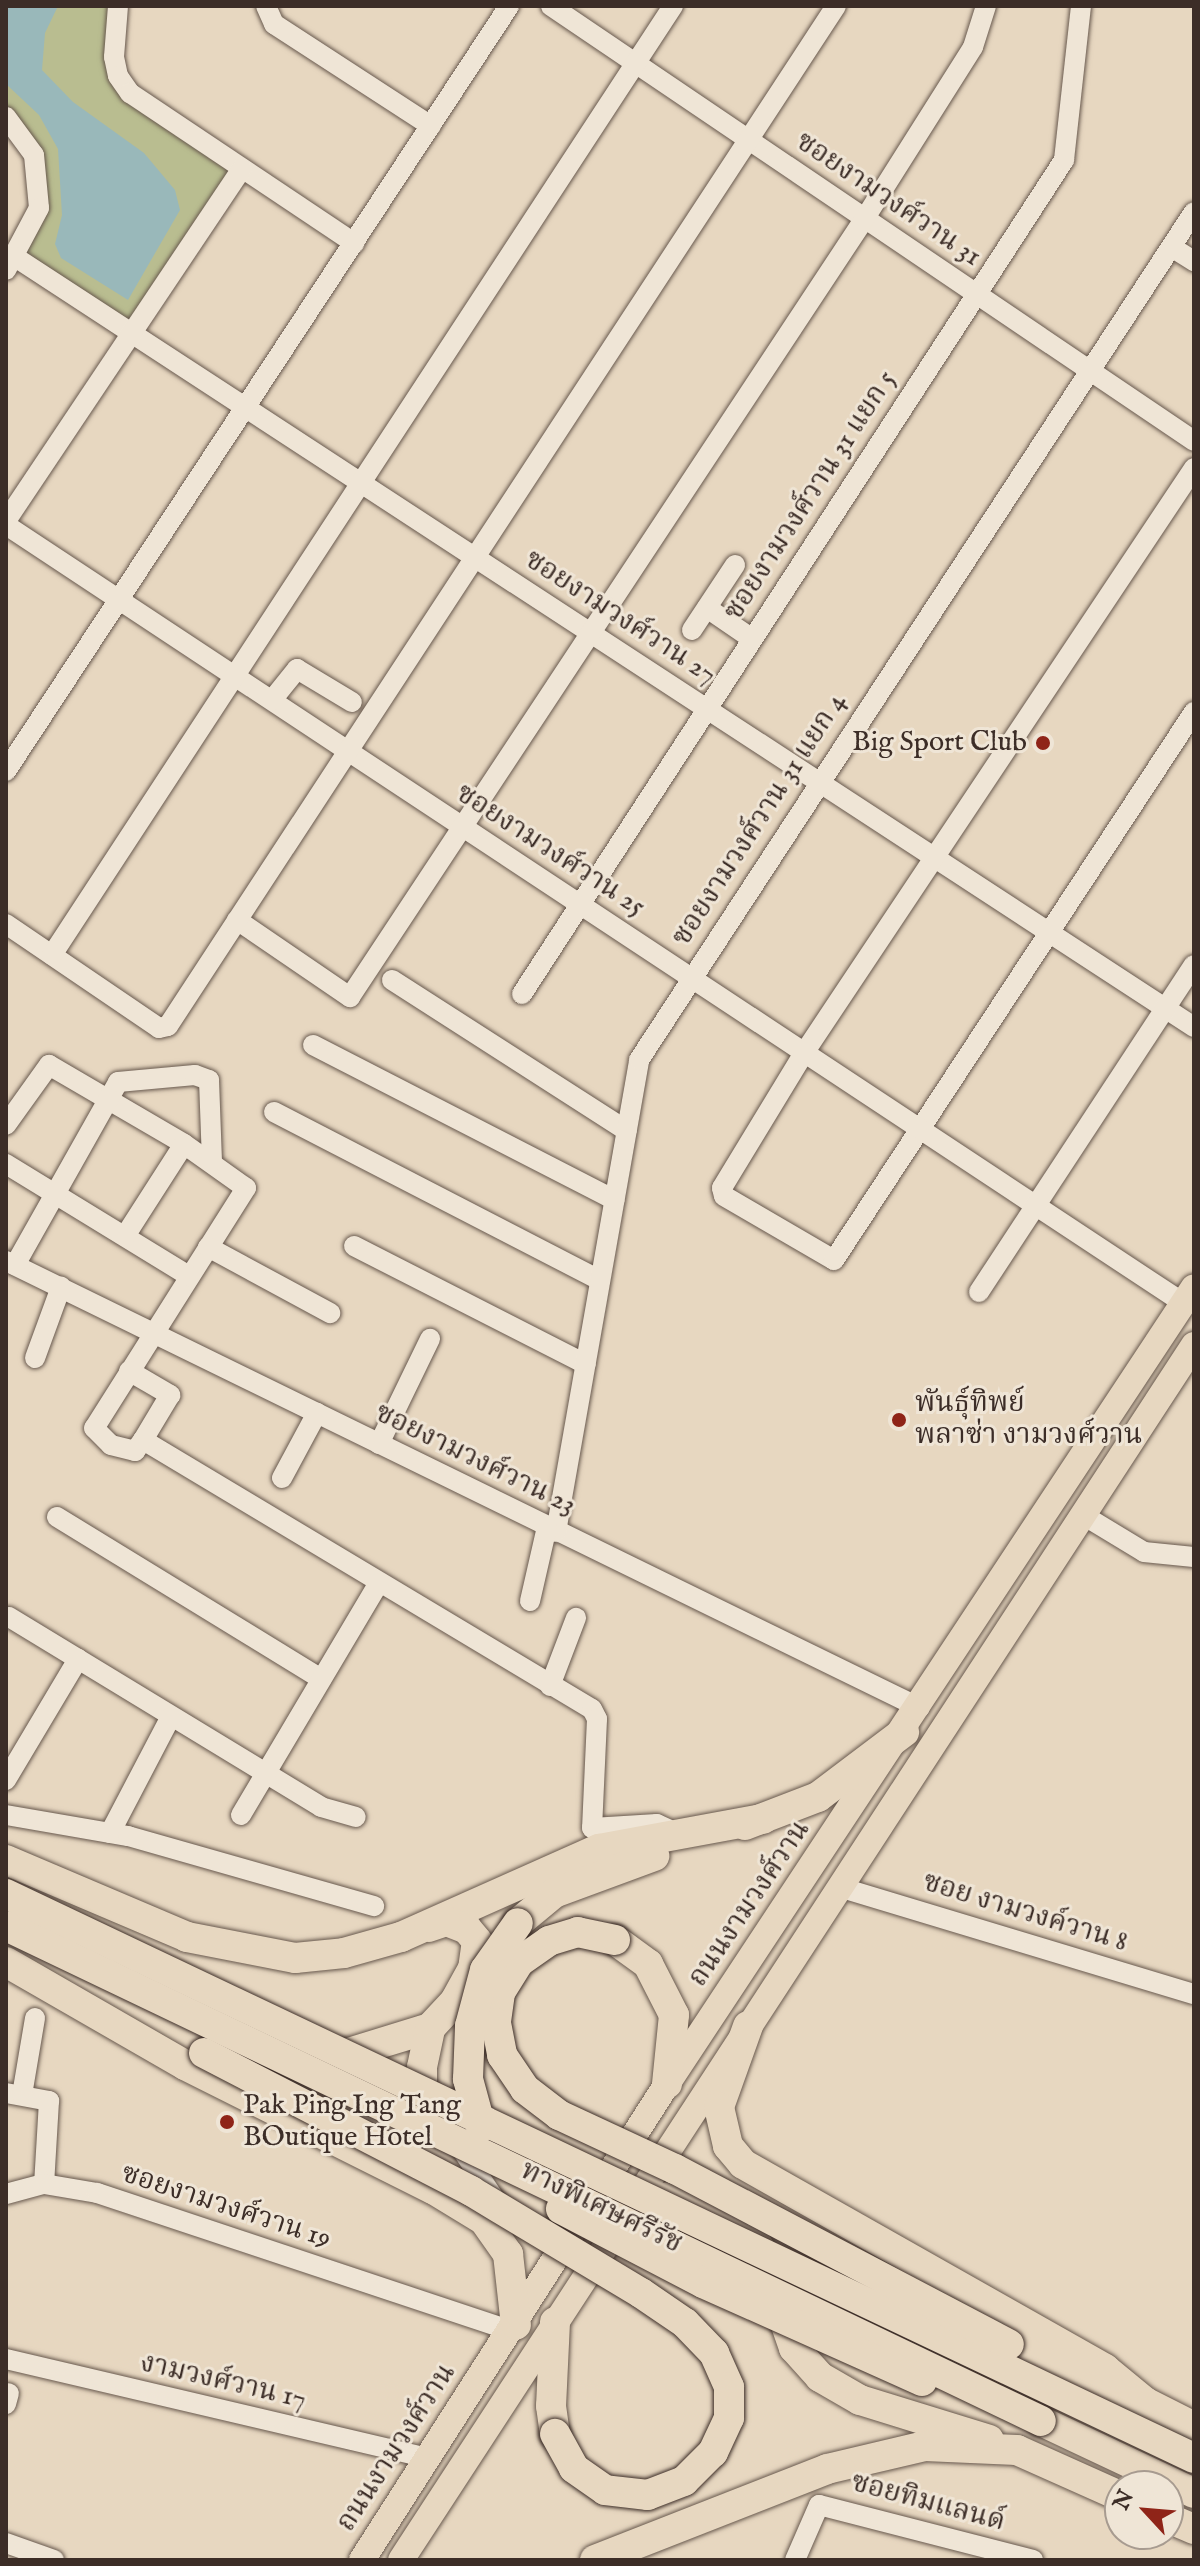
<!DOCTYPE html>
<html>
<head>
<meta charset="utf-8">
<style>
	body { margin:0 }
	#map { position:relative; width:1200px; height:2566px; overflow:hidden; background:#e7d7c0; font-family:"IM FELL English","Noto Serif Thai",serif }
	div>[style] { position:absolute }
	.green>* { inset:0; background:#b9bd90 }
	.water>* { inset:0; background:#99b8ba }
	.roads { filter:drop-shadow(0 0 2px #67584d) drop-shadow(0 0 2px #67584d) }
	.minor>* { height:20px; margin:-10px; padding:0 10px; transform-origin:10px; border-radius:10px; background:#efe5d6 }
	.major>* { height:26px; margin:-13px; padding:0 13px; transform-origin:13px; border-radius:13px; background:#e7d7c0 }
	.highway>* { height:30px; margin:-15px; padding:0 15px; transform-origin:15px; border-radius:15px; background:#e7d7c0 }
	.bridges { filter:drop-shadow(0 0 2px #3c2d27) drop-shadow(0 0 2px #3c2d27) }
	.highway-bridge>* { height:30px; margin:-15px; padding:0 15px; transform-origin:15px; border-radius:15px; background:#e7d7c0 }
	.dots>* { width:22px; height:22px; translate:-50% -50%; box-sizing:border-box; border:4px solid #efe5d6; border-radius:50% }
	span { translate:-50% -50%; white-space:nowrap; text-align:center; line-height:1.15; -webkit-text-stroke:6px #efe5d6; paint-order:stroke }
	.street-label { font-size:28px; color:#3c2d27 }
	.poi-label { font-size:28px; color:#3c2d27 }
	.right { translate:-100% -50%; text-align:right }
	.left { translate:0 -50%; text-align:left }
	.frame { position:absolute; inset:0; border:8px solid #3c2d27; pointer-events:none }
	.north { position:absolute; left:1104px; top:2470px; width:80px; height:80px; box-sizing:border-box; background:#efe5d6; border:2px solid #a79b90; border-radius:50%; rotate:296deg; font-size:22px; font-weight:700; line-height:32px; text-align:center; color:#3c2d27 }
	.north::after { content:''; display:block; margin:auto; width:28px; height:36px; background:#8f2418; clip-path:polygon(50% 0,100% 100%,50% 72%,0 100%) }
</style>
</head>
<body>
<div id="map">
	<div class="green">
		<div style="clip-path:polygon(6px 6px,114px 6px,113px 77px,237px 170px,127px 334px,16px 261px,47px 207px,6px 110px)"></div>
	</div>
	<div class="water">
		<div style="clip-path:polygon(6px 6px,58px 6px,45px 33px,42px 70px,73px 102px,144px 153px,175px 190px,180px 210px,128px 300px,61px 258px,55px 244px,62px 215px,58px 149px,39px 115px,6px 84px)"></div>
	</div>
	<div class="roads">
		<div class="minor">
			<div style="left:118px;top:6px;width:51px;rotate:94.5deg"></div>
			<div style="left:114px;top:57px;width:19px;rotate:78deg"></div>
			<div style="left:118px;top:76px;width:21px;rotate:55deg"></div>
			<div style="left:130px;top:93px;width:270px;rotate:33.8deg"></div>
			<div style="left:266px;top:6px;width:20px;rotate:66deg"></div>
			<div style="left:274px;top:24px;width:187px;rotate:33deg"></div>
			<div style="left:551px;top:6px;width:776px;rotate:34.08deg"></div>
			<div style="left:6px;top:117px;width:47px;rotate:53.6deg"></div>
			<div style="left:34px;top:155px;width:53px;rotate:84.6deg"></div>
			<div style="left:39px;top:208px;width:70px;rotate:118deg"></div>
			<div style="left:1173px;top:248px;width:25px;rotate:32deg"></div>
			<div style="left:15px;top:257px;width:1408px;rotate:33.15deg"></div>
			<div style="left:1194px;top:468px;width:703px;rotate:123.69deg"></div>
			<div style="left:804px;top:1053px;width:158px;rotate:121.3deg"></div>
			<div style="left:722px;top:1188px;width:8px;rotate:76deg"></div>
			<div style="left:724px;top:1196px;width:127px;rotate:30.2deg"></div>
			<div style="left:834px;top:1260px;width:656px;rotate:-56.7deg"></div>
			<div style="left:6px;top:521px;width:424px;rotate:-56.2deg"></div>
			<div style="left:6px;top:525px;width:1411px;rotate:33.46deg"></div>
			<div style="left:707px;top:608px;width:53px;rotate:34.3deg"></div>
			<div style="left:692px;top:630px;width:78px;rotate:-56.5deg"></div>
			<div style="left:272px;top:700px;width:40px;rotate:-51deg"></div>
			<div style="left:297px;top:669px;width:64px;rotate:31deg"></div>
			<div style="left:6px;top:771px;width:916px;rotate:-56.67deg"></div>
			<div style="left:237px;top:920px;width:137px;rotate:34.3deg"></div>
			<div style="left:350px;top:997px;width:934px;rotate:-56.53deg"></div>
			<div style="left:865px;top:218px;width:202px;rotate:-57.7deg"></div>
			<div style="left:973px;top:47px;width:43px;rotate:-72.4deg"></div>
			<div style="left:6px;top:924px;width:185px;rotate:34.2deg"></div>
			<div style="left:159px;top:1028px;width:9px;rotate:-13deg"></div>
			<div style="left:168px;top:1026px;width:1219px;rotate:-56.78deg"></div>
			<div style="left:52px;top:955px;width:1134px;rotate:-56.8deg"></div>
			<div style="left:392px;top:980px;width:279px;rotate:32.7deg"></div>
			<div style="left:522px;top:994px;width:995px;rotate:-56.98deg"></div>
			<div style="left:1064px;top:160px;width:155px;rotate:-83.7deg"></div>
			<div style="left:313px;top:1045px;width:339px;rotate:27.2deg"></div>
			<div style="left:274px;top:1112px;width:367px;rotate:27.3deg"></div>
			<div style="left:6px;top:1125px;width:74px;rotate:-54.4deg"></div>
			<div style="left:49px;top:1065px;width:156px;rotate:30.3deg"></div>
			<div style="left:184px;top:1144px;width:76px;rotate:35.4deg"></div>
			<div style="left:246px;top:1188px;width:284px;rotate:122.3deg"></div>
			<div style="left:94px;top:1428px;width:24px;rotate:45deg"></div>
			<div style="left:111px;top:1445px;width:25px;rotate:14deg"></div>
			<div style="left:135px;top:1451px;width:14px;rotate:-54deg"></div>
			<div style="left:143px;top:1440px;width:523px;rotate:30.93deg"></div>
			<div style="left:592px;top:1709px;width:11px;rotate:63deg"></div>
			<div style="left:597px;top:1719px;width:109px;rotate:92.6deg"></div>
			<div style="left:592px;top:1828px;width:65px;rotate:-3.5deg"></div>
			<div style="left:657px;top:1824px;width:21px;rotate:25deg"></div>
			<div style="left:6px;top:1164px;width:215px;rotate:31.5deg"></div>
			<div style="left:125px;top:1236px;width:109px;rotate:-57.3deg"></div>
			<div style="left:354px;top:1246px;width:260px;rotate:27deg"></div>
			<div style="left:208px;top:1247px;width:139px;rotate:28.4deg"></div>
			<div style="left:6px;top:1261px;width:1017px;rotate:26.06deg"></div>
			<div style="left:15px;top:1265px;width:210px;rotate:-60.6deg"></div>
			<div style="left:118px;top:1082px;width:77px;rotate:-5.2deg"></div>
			<div style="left:195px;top:1075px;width:15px;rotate:20deg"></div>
			<div style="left:209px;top:1080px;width:81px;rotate:87.9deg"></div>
			<div style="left:979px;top:1292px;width:391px;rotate:-56.7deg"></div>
			<div style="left:35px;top:1358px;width:76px;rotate:-69.9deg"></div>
			<div style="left:129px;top:1371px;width:48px;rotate:30.3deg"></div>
			<div style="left:170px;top:1395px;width:52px;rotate:121deg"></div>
			<div style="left:379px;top:1444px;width:117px;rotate:-64.1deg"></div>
			<div style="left:282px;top:1478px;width:74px;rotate:-61.7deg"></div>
			<div style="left:1083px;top:1515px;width:71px;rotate:31.2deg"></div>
			<div style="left:1144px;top:1552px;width:50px;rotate:5.7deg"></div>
			<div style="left:57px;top:1517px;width:310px;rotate:31.5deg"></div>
			<div style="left:556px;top:1532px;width:479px;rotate:-80deg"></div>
			<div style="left:639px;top:1060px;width:1013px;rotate:-56.8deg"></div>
			<div style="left:530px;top:1601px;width:76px;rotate:-77.1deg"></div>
			<div style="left:9px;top:1617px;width:365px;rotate:31.3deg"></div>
			<div style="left:321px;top:1807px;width:36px;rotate:16deg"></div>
			<div style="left:550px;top:1686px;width:73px;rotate:-69.1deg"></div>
			<div style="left:6px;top:1780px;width:141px;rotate:-59.2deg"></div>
			<div style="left:6px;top:1815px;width:124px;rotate:9.8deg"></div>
			<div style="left:128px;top:1836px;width:256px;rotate:15.9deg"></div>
			<div style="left:241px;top:1815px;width:270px;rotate:-59.3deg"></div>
			<div style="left:110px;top:1833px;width:130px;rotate:-62.4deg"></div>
			<div style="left:839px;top:1887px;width:371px;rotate:16.8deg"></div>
			<div style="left:6px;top:2093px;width:44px;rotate:10.5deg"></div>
			<div style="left:49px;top:2101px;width:83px;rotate:93.4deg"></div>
			<div style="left:44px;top:2184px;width:54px;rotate:9.6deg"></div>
			<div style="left:97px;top:2193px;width:436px;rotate:18.4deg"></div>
			<div style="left:22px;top:2095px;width:78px;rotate:-80.4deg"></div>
			<div style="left:458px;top:2144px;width:72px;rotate:56.3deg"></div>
			<div style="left:6px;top:2194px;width:39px;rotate:-15deg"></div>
			<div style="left:6px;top:2359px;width:433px;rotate:13.2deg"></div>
			<div style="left:6px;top:2404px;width:11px;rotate:-75deg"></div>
			<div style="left:6px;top:2543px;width:51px;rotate:19.5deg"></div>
			<div style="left:795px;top:2560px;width:60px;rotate:-66.4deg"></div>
			<div style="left:819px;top:2505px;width:221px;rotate:14.4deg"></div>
		</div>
		<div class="major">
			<div style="left:362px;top:2560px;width:565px;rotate:-57.35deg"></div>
			<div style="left:667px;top:2084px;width:955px;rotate:-56.53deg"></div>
			<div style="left:401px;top:2560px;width:1451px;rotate:-56.87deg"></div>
		</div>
		<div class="highway">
			<div style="left:745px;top:1825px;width:78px;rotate:-21deg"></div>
			<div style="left:818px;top:1797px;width:108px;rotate:-37.1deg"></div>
			<div style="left:6px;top:1860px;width:197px;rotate:23deg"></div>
			<div style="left:187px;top:1937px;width:110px;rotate:11deg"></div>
			<div style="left:295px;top:1958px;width:49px;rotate:-5.8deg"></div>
			<div style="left:344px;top:1953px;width:59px;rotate:-15.7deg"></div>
			<div style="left:401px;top:1937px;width:217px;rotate:-24deg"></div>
			<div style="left:599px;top:1849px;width:167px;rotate:-10.4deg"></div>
			<div style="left:518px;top:1923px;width:47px;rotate:-39.8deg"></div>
			<div style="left:554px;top:1893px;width:107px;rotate:-20.3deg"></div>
			<div style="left:615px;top:1940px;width:41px;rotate:36deg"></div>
			<div style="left:648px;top:1964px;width:57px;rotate:63deg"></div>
			<div style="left:674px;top:2015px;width:69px;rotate:95.8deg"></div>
			<div style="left:6px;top:1962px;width:207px;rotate:29.9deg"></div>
			<div style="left:185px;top:2065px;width:277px;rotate:26.6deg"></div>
			<div style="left:433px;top:2189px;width:60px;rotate:31.3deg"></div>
			<div style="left:484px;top:2220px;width:42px;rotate:54.8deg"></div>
			<div style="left:508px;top:2254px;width:71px;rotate:83.6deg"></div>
			<div style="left:748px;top:2026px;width:86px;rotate:109.7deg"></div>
			<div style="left:719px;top:2107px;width:40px;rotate:77deg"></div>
			<div style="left:728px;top:2146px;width:23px;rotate:50deg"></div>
			<div style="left:743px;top:2164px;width:416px;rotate:29.5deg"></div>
			<div style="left:1105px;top:2369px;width:52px;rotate:39.5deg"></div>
			<div style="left:329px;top:2059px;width:106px;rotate:-17.1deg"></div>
			<div style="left:422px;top:2112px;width:45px;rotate:-90deg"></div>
			<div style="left:422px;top:2067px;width:40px;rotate:-78deg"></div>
			<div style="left:430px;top:2028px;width:37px;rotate:-47deg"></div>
			<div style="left:455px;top:2001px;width:37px;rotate:-61deg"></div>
			<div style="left:473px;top:1969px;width:28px;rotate:-82deg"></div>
			<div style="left:477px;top:1941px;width:16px;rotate:-130deg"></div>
			<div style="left:467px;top:1929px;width:22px;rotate:-159deg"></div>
			<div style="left:446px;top:1921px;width:18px;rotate:161deg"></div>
			<div style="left:651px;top:2198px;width:27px;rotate:-2deg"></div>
			<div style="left:678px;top:2197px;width:72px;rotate:24.4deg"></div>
			<div style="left:744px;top:2227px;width:25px;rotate:53deg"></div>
			<div style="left:759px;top:2247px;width:107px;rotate:70.9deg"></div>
			<div style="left:794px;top:2348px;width:39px;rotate:48deg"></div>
			<div style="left:820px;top:2377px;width:46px;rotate:29.9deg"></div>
			<div style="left:860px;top:2400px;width:135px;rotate:17.2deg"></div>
			<div style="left:555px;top:2322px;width:84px;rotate:92.7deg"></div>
			<div style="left:551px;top:2406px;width:28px;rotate:82deg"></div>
			<div style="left:1009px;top:2344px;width:95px;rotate:26.8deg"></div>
			<div style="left:1094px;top:2387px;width:53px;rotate:16.4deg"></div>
			<div style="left:1145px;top:2402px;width:55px;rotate:27deg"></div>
			<div style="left:1041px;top:2421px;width:169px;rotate:25.2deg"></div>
			<div style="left:1168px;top:2518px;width:28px;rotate:23deg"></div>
			<div style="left:595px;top:2560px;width:249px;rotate:-21.4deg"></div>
			<div style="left:827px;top:2469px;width:101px;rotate:-13.2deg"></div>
			<div style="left:925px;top:2446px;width:92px;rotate:2.5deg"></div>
			<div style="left:1017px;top:2450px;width:113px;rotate:24.1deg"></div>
		</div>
	</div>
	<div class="bridges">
		<div class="highway-bridge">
			<div style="left:6px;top:1894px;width:1315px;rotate:25.4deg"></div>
			<div style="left:6px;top:1926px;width:1147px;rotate:25.56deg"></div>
			<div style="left:615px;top:1940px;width:38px;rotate:-168deg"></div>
			<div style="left:578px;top:1932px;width:30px;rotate:163deg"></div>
			<div style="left:549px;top:1941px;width:37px;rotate:145deg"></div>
			<div style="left:519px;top:1962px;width:36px;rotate:122deg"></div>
			<div style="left:500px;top:1993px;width:30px;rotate:98deg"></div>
			<div style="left:496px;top:2023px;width:33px;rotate:79deg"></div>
			<div style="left:502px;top:2055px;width:41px;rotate:55.9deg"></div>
			<div style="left:525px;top:2089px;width:43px;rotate:37.4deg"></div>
			<div style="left:559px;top:2115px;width:128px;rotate:25deg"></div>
			<div style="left:675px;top:2169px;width:377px;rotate:27.7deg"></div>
			<div style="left:204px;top:2053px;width:301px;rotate:27.3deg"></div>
			<div style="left:471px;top:2191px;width:198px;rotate:31deg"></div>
			<div style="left:641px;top:2293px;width:53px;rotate:34.3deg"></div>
			<div style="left:685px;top:2323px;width:42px;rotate:46deg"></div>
			<div style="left:714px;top:2353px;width:37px;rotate:66deg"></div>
			<div style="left:729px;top:2387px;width:31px;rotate:90deg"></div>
			<div style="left:729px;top:2418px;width:38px;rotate:115deg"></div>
			<div style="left:713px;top:2452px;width:41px;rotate:135deg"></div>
			<div style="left:684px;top:2481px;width:39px;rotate:159deg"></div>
			<div style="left:648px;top:2495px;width:43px;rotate:-173.4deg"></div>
			<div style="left:605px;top:2490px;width:38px;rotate:-145deg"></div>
			<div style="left:574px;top:2468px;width:39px;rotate:-119deg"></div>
			<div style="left:481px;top:2127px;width:50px;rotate:-105.2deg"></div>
			<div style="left:468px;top:2079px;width:53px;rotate:-87.8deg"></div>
			<div style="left:470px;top:2026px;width:58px;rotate:-75deg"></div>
			<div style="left:485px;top:1970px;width:57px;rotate:-54.9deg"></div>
			<div style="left:561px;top:2209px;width:160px;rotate:27.5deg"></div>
			<div style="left:703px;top:2283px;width:240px;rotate:24.1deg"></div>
		</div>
	</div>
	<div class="dots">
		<div style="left:1043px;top:743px;background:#8f2418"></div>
		<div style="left:899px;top:1420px;background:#8f2418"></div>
		<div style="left:227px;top:2122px;background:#8f2418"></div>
	</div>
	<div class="street-label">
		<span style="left:888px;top:200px;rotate:34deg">ซอยงามวงศ์วาน 31</span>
		<span style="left:811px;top:496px;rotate:-57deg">ซอยงามวงศ์วาน 31 แยก 5</span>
		<span style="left:620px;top:618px;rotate:33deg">ซอยงามวงศ์วาน 27</span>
		<span style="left:760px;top:820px;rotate:-57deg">ซอยงามวงศ์วาน 31 แยก 4</span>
		<span style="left:550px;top:851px;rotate:33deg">ซอยงามวงศ์วาน 25</span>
		<span style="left:475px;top:1460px;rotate:26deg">ซอยงามวงศ์วาน 23</span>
		<span style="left:750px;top:1904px;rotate:-56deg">ถนนงามวงศ์วาน</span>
		<span style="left:1025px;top:1913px;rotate:17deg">ซอย งามวงค์วาน 8</span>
		<span style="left:226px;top:2207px;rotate:18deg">ซอยงามวงศ์วาน 19</span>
		<span style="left:601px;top:2208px;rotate:26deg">ทางพิเศษศรีรัช</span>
		<span style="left:223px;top:2382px;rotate:13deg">งามวงศ์วาน 17</span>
		<span style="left:397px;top:2448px;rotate:-57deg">ถนนงามวงศ์วาน</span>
		<span style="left:928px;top:2503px;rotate:15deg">ซอยทิมแลนด์</span>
	</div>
	<div class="poi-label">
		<span class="right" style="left:1027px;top:743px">Big Sport Club</span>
		<span class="left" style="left:915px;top:1420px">พันธุ์ทิพย์<br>พลาซ่า งามวงศ์วาน</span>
		<span class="left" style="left:243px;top:2122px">Pak Ping Ing Tang<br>BOutique Hotel</span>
	</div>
	<div class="frame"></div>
	<div class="north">N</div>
</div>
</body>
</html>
